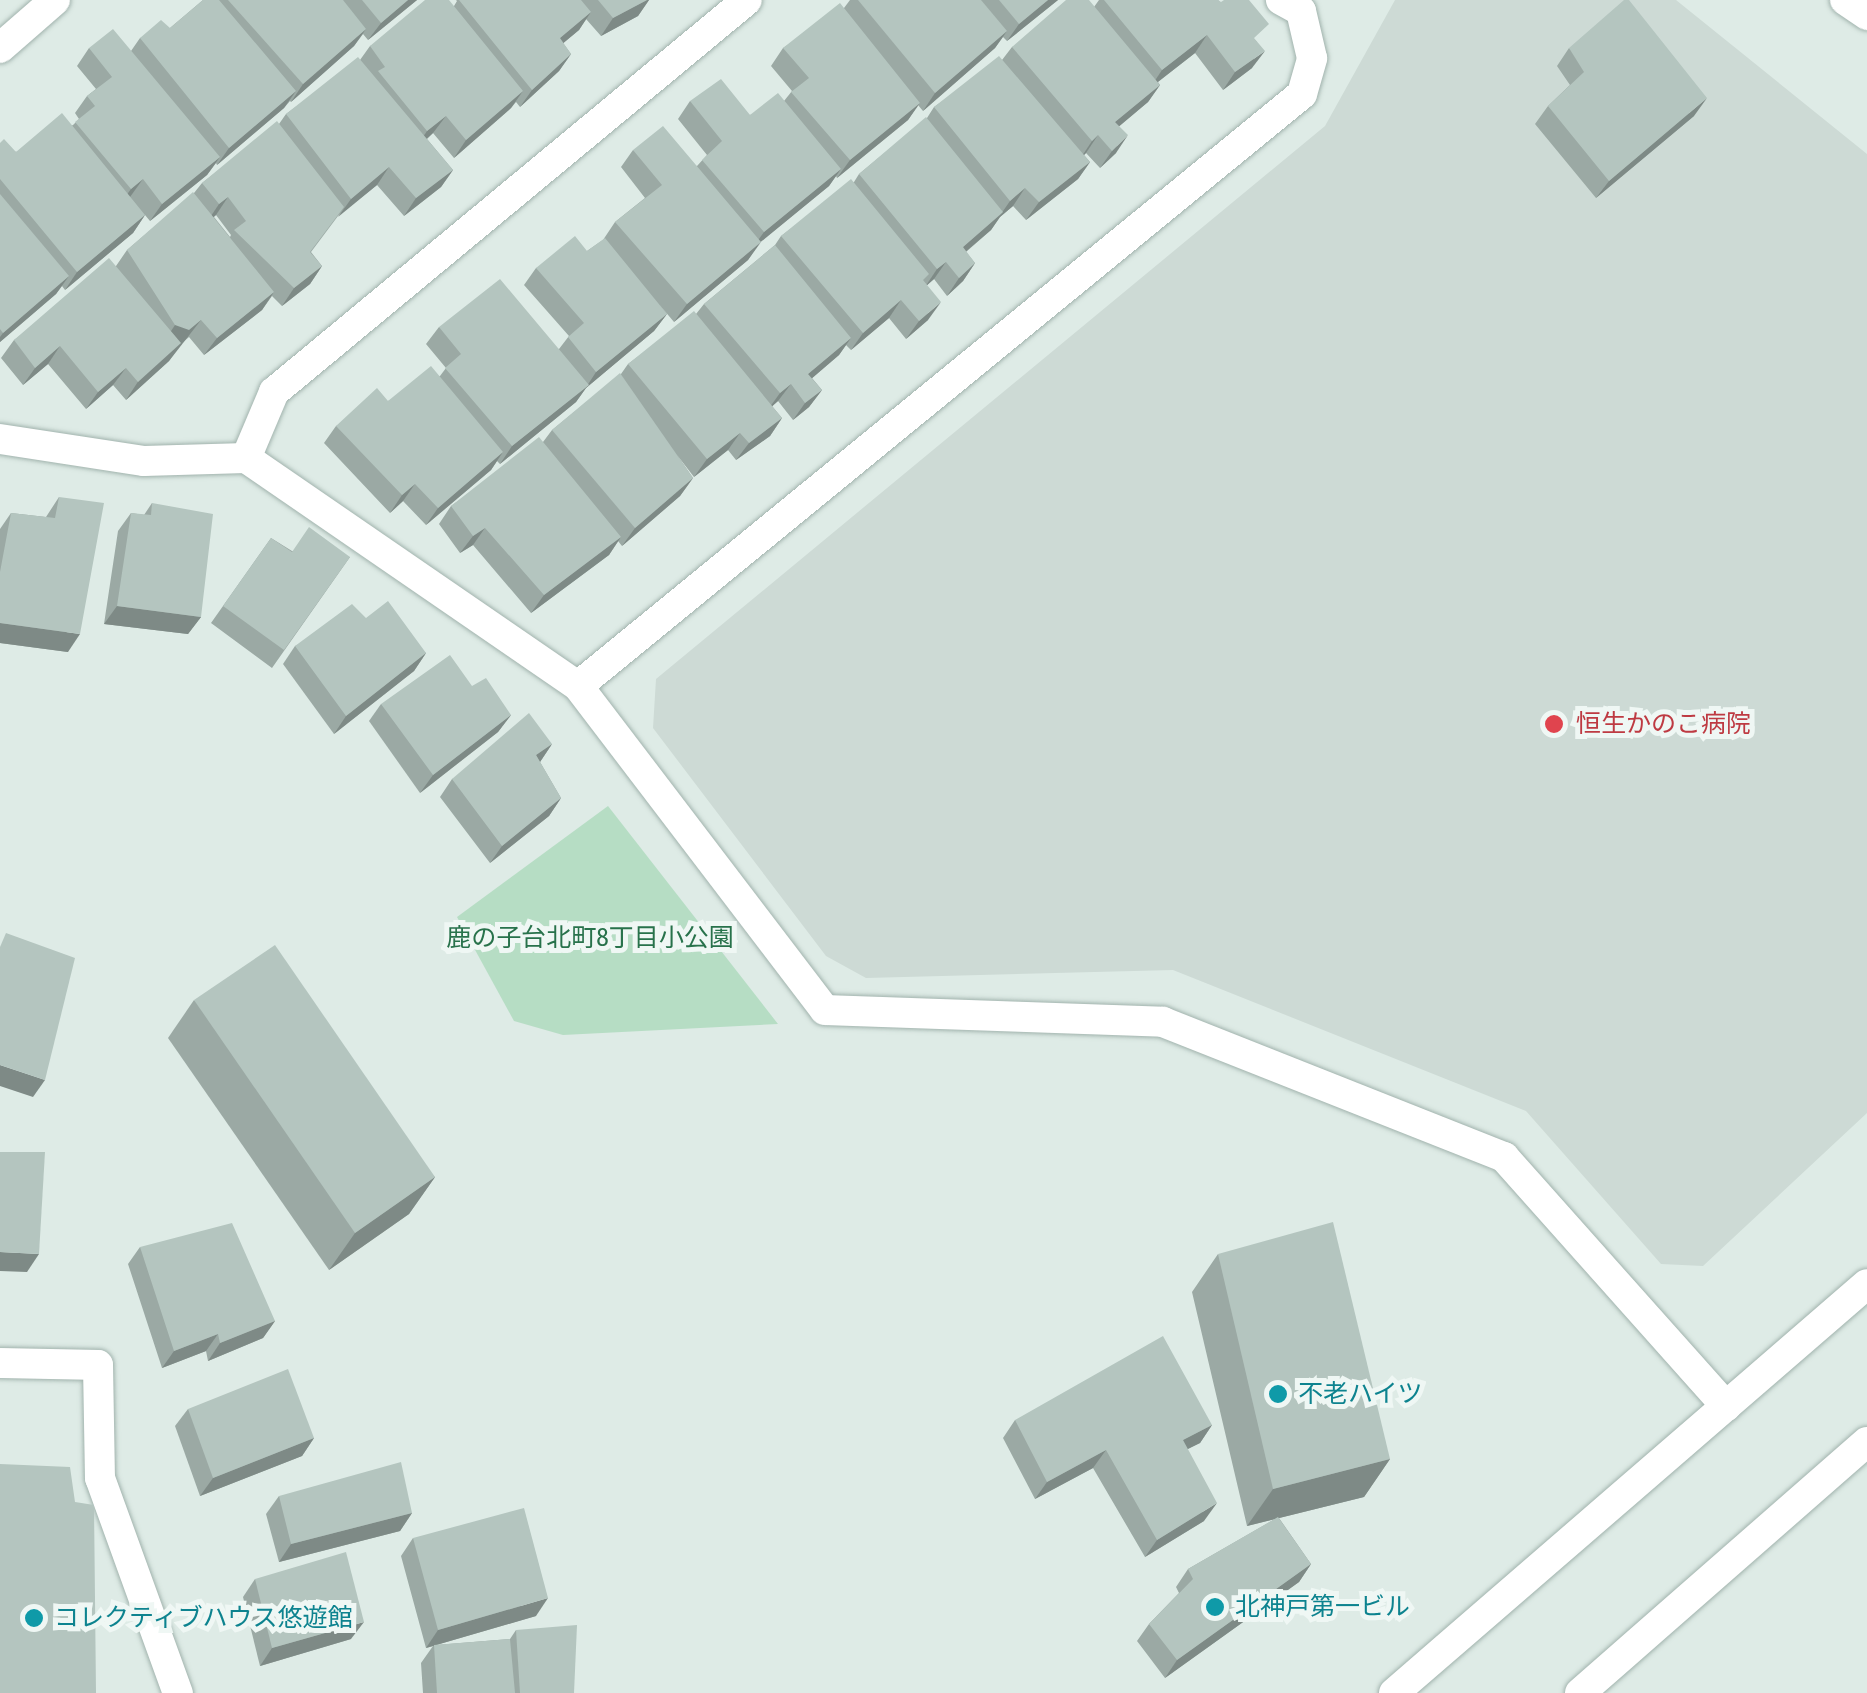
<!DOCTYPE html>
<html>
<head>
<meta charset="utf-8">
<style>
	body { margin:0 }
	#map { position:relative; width:1867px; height:1693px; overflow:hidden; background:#deebe6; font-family:"Fira Sans Condensed","Noto Sans JP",sans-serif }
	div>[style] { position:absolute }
	.built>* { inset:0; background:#cddad5 }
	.green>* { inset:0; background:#b6ddc4 }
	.roads { filter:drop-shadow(0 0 2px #a1b3ad) drop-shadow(0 0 2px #a1b3ad) }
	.minor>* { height:30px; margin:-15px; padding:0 15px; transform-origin:15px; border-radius:15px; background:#fff }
	.tertiary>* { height:30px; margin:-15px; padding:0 15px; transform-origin:15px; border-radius:15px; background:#fff }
	.wall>* { inset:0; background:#9ba9a4 }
	.shaded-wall>* { inset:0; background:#7e8a86 }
	.building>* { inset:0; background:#b4c5bf }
	.dots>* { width:28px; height:28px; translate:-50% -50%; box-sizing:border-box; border:5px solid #eff7f4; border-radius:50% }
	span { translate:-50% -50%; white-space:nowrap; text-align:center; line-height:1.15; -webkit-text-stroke:10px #eff7f4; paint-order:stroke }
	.health-label { font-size:25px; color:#be3a42 }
	.left { translate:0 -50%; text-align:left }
	.park-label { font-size:25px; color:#28724b }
	.culture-label { font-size:25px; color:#0d838f }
</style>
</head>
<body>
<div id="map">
	<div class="built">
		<div style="clip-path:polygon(1395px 0,1676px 0,1867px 154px,1867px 1113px,1703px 1266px,1661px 1264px,1526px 1111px,1173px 970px,866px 978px,826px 956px,653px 728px,656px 679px,1325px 126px)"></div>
	</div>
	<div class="green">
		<div style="clip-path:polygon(608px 806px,778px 1024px,563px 1035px,514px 1021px,457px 917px)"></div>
	</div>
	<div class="roads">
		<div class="minor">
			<div style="left:0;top:48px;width:73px;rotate:-41.1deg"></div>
			<div style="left:0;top:439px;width:146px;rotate:8.7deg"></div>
			<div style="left:144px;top:461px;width:102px;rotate:-1.7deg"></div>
			<div style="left:246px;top:458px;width:403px;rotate:34.5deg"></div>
			<div style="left:578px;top:686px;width:407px;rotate:52.7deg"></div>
			<div style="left:825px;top:1010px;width:338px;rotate:2deg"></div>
			<div style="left:1163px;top:1022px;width:367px;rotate:21.6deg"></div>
			<div style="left:1504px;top:1157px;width:334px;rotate:48.3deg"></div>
			<div style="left:246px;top:458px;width:72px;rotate:-67deg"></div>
			<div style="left:274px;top:392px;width:614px;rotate:-39.65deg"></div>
			<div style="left:578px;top:686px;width:935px;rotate:-39.27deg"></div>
			<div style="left:1302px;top:94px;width:37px;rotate:-74deg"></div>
			<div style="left:1312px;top:58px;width:48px;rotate:-103.2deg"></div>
			<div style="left:1301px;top:11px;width:23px;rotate:-151deg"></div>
			<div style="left:0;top:1363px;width:98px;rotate:1.2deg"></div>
			<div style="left:98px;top:1365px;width:113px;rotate:89deg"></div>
			<div style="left:100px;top:1478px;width:229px;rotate:70.1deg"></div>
		</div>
		<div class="tertiary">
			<div style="left:1845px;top:0;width:27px;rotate:34deg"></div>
			<div style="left:1394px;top:1693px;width:625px;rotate:-40.85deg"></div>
			<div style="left:1580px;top:1693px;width:381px;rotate:-41.2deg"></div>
		</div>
	</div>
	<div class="wall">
		<div style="clip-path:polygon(203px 0,417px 0,368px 40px,363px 34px,354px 46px,291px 102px,290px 101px,284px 108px,217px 165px,216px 163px,207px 175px,150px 221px,145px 215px,133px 233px,65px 290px,62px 286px,56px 294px,0 342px,0 143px,16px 152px,73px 125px,79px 119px,75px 113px,87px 96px,96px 89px,77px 66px,89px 48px,131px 51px,140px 38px,170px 28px)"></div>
		<div style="clip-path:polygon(evenodd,456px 0,649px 0,638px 16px,601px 36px,586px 19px,579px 30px,563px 43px,571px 54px,559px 71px,520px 107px,516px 102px,511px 108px,454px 158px,433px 133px,427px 139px,453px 170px,441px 187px,404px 216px,377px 185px,338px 216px,311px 252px,322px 266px,310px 284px,282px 306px,272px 296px,262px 310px,204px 355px,189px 337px,181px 344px,169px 361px,126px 400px,113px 385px,86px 409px,48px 364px,23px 385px,1px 358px,14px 340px,116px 266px,127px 250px,194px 193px,202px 183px,279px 124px,286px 114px,360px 60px,370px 46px,454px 6px,457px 1px,456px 0,216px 215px,231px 235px,230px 237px,214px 217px,216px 215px)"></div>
		<div style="clip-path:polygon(850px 0,1058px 0,1007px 41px,1003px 37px,995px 48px,923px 111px,918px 105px,908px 120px,837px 178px,836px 176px,829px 186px,760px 242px,748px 260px,674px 322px,658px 303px,667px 314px,654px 331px,586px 388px,576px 402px,500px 464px,497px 461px,491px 470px,426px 525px,403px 501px,390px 513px,324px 443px,336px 426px,440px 376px,446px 368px,426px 344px,439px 327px,559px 349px,569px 336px,524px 285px,536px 268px,587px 251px,603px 240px,615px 222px,645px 198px,621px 167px,633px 150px,697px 166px,707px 155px,678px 119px,690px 101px,750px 115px,784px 101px,792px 91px,771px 66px,783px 48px,844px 8px)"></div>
		<div style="clip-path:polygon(1099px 0,1218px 0,1257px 42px,1252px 68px,1223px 90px,1195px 53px,1158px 82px,1160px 85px,1148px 102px,1119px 126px,1116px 153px,1100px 168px,1086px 153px,1084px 155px,1090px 162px,1078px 179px,1026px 220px,1013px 206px,1000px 217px,991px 230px,966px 252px,975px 263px,963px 281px,947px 296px,934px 279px,927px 285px,928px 320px,906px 339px,889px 318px,851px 350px,846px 345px,839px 355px,812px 378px,822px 390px,809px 407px,793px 420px,778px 401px,772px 406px,782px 418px,770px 436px,736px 460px,728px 450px,694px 477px,677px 455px,693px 478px,680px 496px,622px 546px,618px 541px,609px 555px,531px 613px,473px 545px,460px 553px,439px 524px,451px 506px,543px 442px,552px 430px,621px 374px,628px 364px,696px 314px,704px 304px,775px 245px,781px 236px,854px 182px,859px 174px,927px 118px,934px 107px,1002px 60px,1012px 47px,1094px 7px)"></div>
		<div style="clip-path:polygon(1569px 48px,1694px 116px,1596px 198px,1535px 124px,1548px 106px,1570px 85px,1557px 66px)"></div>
		<div style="clip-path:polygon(59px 497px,68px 652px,0 643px,0 529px,11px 513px,46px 517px)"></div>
		<div style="clip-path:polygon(152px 503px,201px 617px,188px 634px,104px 624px,118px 531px,131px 513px,144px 515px)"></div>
		<div style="clip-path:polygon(271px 538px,292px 551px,350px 557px,272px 668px,211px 623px)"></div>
		<div style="clip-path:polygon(366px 618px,426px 653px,414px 671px,334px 734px,283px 664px,295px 646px)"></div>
		<div style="clip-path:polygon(381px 704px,511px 715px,498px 732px,420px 793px,369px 721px)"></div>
		<div style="clip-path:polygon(552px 744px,540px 762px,561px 798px,549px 816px,490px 863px,440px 797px,452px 779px)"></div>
		<div style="clip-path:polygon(194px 1000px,435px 1177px,409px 1214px,329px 1270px,168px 1038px)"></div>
		<div style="clip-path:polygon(140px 1247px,275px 1321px,263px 1338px,208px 1361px,206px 1351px,162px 1368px,128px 1264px)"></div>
		<div style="clip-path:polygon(1218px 1254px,1390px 1459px,1364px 1497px,1279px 1518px,1311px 1564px,1299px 1582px,1165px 1678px,1137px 1641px,1149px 1624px,1179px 1593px,1176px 1587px,1188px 1569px,1275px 1519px,1247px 1526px,1192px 1292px)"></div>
		<div style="clip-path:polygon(188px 1409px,314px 1438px,302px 1456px,200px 1496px,175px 1426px)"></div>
		<div style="clip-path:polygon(1015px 1420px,1212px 1425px,1200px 1443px,1187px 1449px,1204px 1521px,1145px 1557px,1093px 1468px,1035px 1499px,1003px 1438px)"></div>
		<div style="clip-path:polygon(279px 1496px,412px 1513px,400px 1531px,279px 1562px,266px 1514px)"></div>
		<div style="clip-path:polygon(413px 1538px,536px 1616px,436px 1645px,510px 1639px,516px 1630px,574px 1693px,423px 1693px,421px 1663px,433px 1646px,426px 1648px,401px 1556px)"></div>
		<div style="clip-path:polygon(255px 1579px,351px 1639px,260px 1666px,243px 1597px)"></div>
	</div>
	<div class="shaded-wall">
		<div style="clip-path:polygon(408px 0,417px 0,368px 40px,381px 23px)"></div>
		<div style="clip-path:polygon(647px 0,649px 0,638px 16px,601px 36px,613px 18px)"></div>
		<div style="clip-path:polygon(1048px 0,1058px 0,1007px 41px,1019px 24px)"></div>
		<div style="clip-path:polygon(591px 12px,579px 30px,548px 56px,560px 38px)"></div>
		<div style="clip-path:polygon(366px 29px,354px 46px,291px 102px,303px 84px)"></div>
		<div style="clip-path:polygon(1007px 31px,995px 48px,923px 111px,935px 93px)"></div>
		<div style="clip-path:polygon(1207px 35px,1195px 53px,1150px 88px,1162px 70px)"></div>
		<div style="clip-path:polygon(1265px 51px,1252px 68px,1223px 90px,1235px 72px)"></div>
		<div style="clip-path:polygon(571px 54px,559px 71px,520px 107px,532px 90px)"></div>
		<div style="clip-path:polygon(1160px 85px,1148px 102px,1103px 140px,1115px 122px)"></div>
		<div style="clip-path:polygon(296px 91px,284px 108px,217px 165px,229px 148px)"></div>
		<div style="clip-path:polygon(523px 91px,511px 108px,454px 158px,466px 140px)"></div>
		<div style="clip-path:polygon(1707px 98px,1694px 116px,1596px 198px,1609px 181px)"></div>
		<div style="clip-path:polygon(920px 103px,908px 120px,837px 178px,850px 160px)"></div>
		<div style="clip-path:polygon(446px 116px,433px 133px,415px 149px,427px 131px)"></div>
		<div style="clip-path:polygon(1098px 135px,1086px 153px,1080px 159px,1092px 141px)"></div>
		<div style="clip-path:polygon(1128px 135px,1116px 153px,1100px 168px,1112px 151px)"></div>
		<div style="clip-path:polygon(220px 157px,207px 175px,150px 221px,162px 204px)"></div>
		<div style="clip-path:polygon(1090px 162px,1078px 179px,1026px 220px,1039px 202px)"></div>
		<div style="clip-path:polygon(389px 167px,377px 185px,338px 217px,351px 199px)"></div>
		<div style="clip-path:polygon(841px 169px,829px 186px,751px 250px,764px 232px)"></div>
		<div style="clip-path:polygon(453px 170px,441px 187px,404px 216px,416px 198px)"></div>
		<div style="clip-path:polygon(143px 179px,130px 197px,118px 207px,131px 189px)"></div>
		<div style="clip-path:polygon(1025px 188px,1013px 206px,1000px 217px,991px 230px,950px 265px,963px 247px,1001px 214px,1010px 201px)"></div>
		<div style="clip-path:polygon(228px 197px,216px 215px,207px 222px,219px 204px)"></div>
		<div style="clip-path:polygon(145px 215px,133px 233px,65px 290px,77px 272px)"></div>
		<div style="clip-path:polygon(761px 242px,748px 260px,674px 322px,687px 304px)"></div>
		<div style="clip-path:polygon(946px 262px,934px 279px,925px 287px,937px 269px)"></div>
		<div style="clip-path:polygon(975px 263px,963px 281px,947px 296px,959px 278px)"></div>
		<div style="clip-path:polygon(322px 266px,310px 284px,282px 306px,294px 288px)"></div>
		<div style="clip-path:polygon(69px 276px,56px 294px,0 342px,0 337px,3px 333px)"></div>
		<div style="clip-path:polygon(274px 292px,262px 310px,204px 355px,217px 338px)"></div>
		<div style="clip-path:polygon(901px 300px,889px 318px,851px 350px,863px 333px)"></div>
		<div style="clip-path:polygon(941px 302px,928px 320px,906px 339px,919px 321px)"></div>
		<div style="clip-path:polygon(667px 314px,654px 331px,586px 388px,576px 402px,500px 464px,512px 446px,587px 386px,596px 372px)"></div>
		<div style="clip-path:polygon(201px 320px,169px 361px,126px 400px,175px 325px)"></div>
		<div style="clip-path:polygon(851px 338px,839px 355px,796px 392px,808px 374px)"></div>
		<div style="clip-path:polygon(60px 346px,48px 364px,23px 385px,35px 368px)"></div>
		<div style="clip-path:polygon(126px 368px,113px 385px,86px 409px,98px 392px)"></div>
		<div style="clip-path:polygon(791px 384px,778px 401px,767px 411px,780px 393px)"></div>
		<div style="clip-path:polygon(822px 390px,809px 407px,793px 420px,805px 403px)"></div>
		<div style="clip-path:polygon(782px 418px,770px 436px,736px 460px,749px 443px)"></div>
		<div style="clip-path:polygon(740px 433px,728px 450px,694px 477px,707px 459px)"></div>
		<div style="clip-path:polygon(503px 452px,491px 470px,426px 525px,438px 508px)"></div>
		<div style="clip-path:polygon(693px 478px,680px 496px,622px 546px,635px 528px)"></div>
		<div style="clip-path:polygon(415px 484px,403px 501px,390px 513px,402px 495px)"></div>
		<div style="clip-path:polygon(485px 528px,473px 545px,460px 553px,473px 536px)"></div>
		<div style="clip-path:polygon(621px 537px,609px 555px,531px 613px,544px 595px)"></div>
		<div style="clip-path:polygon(117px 606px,201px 617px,188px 634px,104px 624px)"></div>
		<div style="clip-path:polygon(0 623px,80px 634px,68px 652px,0 643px)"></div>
		<div style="clip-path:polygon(426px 653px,414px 671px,334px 734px,346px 716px)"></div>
		<div style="clip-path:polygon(511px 715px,498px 732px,420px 793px,433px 775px)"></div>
		<div style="clip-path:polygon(552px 744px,540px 762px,536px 755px)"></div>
		<div style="clip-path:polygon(561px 798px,549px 816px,490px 863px,502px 846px)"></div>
		<div style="clip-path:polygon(0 1065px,45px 1080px,33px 1097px,0 1086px)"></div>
		<div style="clip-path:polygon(435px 1177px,409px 1214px,329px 1270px,355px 1233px)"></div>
		<div style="clip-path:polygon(0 1252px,39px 1254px,27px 1272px,0 1271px)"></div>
		<div style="clip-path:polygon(275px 1321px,263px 1338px,208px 1361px,220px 1343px)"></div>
		<div style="clip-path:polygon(218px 1334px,206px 1351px,162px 1368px,174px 1351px)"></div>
		<div style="clip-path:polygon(1212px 1425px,1200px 1443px,1170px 1458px,1183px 1440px)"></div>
		<div style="clip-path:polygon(314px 1438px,302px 1456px,200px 1496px,213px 1478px)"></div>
		<div style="clip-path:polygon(1106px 1450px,1093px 1468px,1035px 1499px,1047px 1482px)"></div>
		<div style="clip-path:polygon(1390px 1459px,1364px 1497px,1247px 1526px,1273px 1489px)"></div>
		<div style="clip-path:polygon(1217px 1503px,1204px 1521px,1145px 1557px,1157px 1540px)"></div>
		<div style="clip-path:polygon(412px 1513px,400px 1531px,279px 1562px,291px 1544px)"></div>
		<div style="clip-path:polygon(1311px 1564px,1299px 1582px,1165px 1678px,1177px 1660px)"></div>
		<div style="clip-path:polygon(548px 1598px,536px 1616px,426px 1648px,438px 1630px)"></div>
		<div style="clip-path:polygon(364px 1622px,351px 1639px,260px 1666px,272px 1648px)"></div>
	</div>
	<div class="building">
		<div style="clip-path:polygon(203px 0,219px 0,296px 91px,229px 148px,140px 38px,161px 20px,170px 28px)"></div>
		<div style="clip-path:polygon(228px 0,343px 0,366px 29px,303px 84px)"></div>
		<div style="clip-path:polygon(362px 0,408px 0,381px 23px)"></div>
		<div style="clip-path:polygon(425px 0,449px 0,523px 91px,466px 140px,446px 116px,427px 131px,378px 71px,385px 67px,370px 46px)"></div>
		<div style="clip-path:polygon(459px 0,581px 0,591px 12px,560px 38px,571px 54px,532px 90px)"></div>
		<div style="clip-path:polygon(598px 0,647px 0,613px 18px)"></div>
		<div style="clip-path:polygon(858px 0,981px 0,1007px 31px,935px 93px)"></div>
		<div style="clip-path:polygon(999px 0,1048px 0,1019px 24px)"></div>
		<div style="clip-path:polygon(1066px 0,1089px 0,1160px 85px,1115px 122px,1128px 135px,1112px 151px,1098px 135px,1092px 141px,1012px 47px)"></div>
		<div style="clip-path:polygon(1104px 0,1218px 0,1221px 2px,1224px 0,1249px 0,1269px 24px,1254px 38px,1265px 51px,1235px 72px,1207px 35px,1162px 70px)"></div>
		<div style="clip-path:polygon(1624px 0,1629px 0,1707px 98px,1609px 181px,1548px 106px,1584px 72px,1569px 48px)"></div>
		<div style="clip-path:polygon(840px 3px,920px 103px,850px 160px,791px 92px,809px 78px,783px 48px)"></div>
		<div style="clip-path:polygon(113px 29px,220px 157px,162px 204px,143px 179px,131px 189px,75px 122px,95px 106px,87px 96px,112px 77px,89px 48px)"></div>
		<div style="clip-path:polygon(999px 56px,1090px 162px,1039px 202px,1025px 188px,1010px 201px,934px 107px)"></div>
		<div style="clip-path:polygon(358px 57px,453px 170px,416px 198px,389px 167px,351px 199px,286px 114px)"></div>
		<div style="clip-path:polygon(721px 79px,750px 115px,778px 93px,841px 169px,764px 232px,702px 160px,722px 141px,690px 101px)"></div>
		<div style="clip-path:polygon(62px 113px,145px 215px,77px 272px,0 179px,0 143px,4px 139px,16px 152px)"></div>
		<div style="clip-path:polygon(926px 117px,1003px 212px,963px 247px,975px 263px,959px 278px,946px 262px,937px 269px,859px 174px)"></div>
		<div style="clip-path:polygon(277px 121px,344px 207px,310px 252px,322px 266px,294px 288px,234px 230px,246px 221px,228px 197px,219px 204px,202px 183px)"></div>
		<div style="clip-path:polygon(663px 126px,761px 242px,687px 304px,615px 222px,662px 185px,633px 150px)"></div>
		<div style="clip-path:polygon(851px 179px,929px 274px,923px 280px,941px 302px,919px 321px,901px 300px,863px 333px,781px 236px)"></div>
		<div style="clip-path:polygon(193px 192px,274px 292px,217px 338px,201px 320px,189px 330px,175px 325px,127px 250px)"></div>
		<div style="clip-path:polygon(0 194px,69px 276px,3px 333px,0 329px)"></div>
		<div style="clip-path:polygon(575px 236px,587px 251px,605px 238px,667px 314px,596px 372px,568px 337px,584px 323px,536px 268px)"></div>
		<div style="clip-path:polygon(775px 245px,851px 338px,808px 374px,822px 390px,805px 403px,791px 384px,780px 393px,704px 304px)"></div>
		<div style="clip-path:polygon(109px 258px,181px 343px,138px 382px,126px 368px,98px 392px,60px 346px,35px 368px,14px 340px)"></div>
		<div style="clip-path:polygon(500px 279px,589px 385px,512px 446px,445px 368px,461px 354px,439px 327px)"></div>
		<div style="clip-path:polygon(694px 311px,782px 418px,749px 443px,740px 433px,707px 459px,628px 364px)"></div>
		<div style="clip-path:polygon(431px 366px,503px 452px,438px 508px,415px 484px,402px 495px,336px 426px,377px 388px,388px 401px)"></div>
		<div style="clip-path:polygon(620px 373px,693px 478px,635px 528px,552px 430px)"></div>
		<div style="clip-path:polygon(539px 437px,621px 537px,544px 595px,485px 528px,473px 536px,451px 506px)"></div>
		<div style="clip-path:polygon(59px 497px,104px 503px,80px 634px,0 623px,0 572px,11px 513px,55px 518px)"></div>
		<div style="clip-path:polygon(152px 503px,213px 514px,201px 617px,117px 606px,131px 513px,151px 515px)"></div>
		<div style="clip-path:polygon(309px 527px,350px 557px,284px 650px,223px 606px,271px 538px,292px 552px)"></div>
		<div style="clip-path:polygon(388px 601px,426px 653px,346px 716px,295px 646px,352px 604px,366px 618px)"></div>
		<div style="clip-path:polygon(450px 655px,472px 686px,486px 678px,511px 715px,433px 775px,381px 704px)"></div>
		<div style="clip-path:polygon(529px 713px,552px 744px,536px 755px,561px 798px,502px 846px,452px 779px)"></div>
		<div style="clip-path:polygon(6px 933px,75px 958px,45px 1080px,0 1065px,0 947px)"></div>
		<div style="clip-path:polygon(275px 945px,435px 1177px,355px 1233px,194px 1000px)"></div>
		<div style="clip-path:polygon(0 1152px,45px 1152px,39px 1254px,0 1252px)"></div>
		<div style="clip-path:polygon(1333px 1222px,1390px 1459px,1273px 1489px,1218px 1254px)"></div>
		<div style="clip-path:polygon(232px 1223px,275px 1321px,220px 1343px,218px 1334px,174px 1351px,140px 1247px)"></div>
		<div style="clip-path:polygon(1163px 1336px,1212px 1425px,1183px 1440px,1217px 1503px,1157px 1540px,1106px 1450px,1047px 1482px,1015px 1420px)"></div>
		<div style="clip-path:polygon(288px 1369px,314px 1438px,213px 1478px,188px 1409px)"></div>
		<div style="clip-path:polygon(401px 1462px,412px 1513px,291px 1544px,279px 1496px)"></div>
		<div style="clip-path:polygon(0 1464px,70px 1467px,75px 1502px,94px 1505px,96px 1693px,0 1693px)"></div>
		<div style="clip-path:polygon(524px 1508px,548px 1598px,438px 1630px,413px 1538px)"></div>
		<div style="clip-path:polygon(1278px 1517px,1311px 1564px,1177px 1660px,1149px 1624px,1193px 1579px,1188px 1569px)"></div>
		<div style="clip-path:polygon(346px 1552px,364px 1622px,272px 1648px,255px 1579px)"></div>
		<div style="clip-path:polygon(577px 1625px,574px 1693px,520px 1693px,516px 1630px)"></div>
		<div style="clip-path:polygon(510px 1639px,515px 1693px,437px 1693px,434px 1645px)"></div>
	</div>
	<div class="dots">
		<div style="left:1554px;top:724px;background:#e0444e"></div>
		<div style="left:1278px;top:1394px;background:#0f9aa8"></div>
		<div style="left:1215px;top:1607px;background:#0f9aa8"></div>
		<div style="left:34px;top:1618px;background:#0f9aa8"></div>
	</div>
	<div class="health-label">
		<span class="left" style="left:1576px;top:724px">恒生かのこ病院</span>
	</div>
	<div class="park-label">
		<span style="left:590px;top:938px">鹿の子台北町8丁目小公園</span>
	</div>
	<div class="culture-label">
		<span class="left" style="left:1298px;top:1394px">不老ハイツ</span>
		<span class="left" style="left:1235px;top:1607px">北神戸第一ビル</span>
		<span class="left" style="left:54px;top:1618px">コレクティブハウス悠遊館</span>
	</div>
</div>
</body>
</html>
